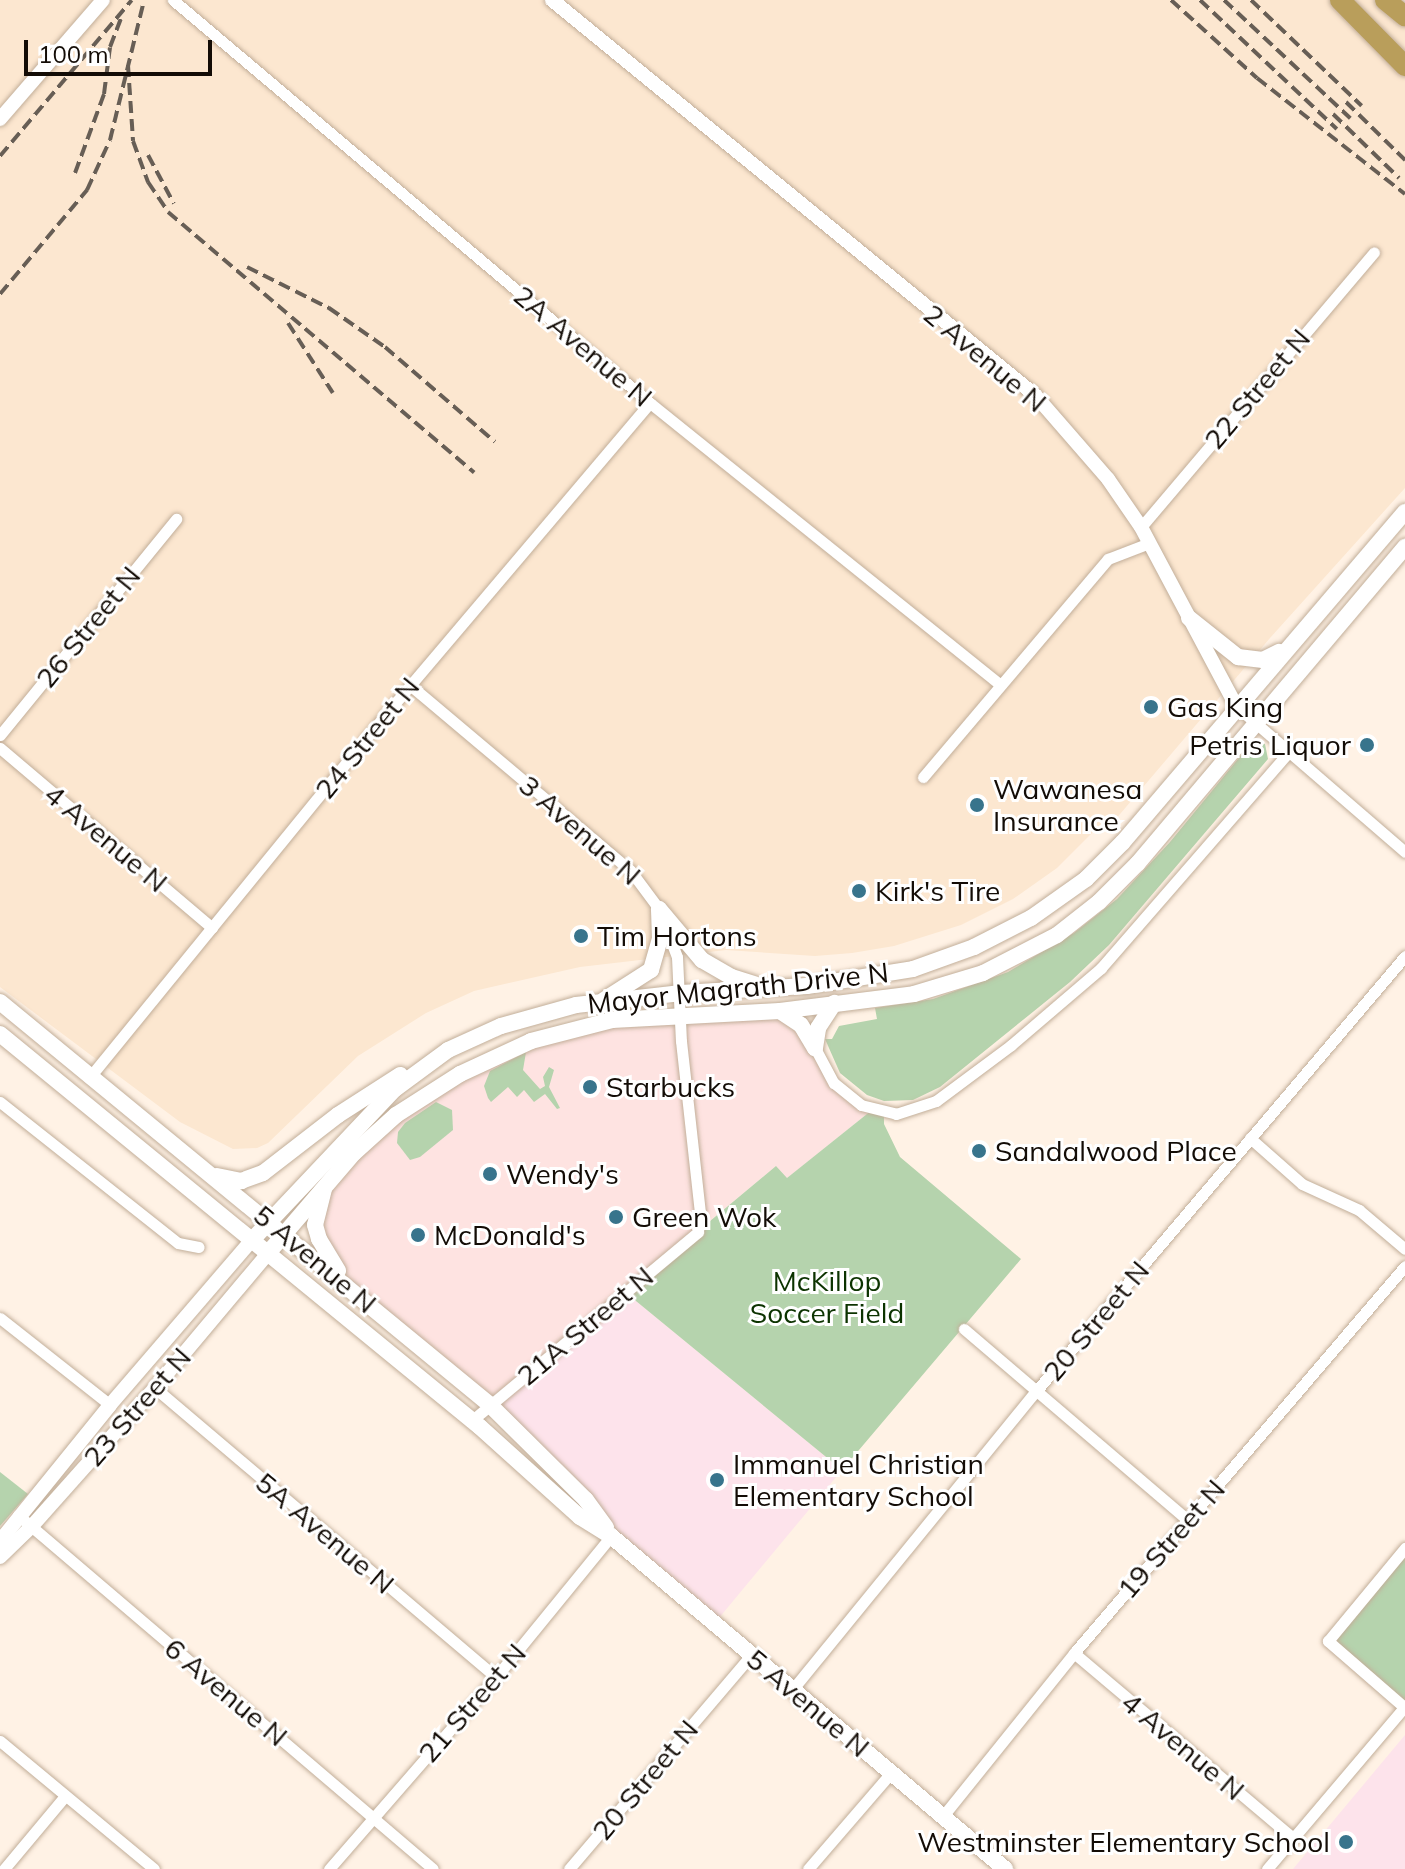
<!DOCTYPE html>
<html>
<head>
<meta charset="utf-8">
<style>
	body { margin:0 }
	#map { position:relative; width:1405px; height:1869px; overflow:hidden; background:#fff2e5; font-family:Mulish,sans-serif }
	div>[style] { position:absolute }
	.commercial>* { inset:0; background:#fee3e1 }
	.built>* { inset:0; background:#fce7d0 }
	.education>* { inset:0; background:#fde3eb }
	.green>* { inset:0; background:#b5d3ad }
	.roads { filter:drop-shadow(0 0 2px #c2ae99) drop-shadow(0 0 2px #c2ae99) }
	.minor>* { height:11px; margin:-5.5px; padding:0 5.5px; transform-origin:5.5px; border-radius:5.5px; background:#fff }
	.tertiary>* { height:14px; margin:-7px; padding:0 7px; transform-origin:7px; border-radius:7px; background:#fff }
	.secondary>* { height:16px; margin:-8px; padding:0 8px; transform-origin:8px; border-radius:8px; background:#fff }
	.motorway>* { height:20px; margin:-10px; padding:0 10px; transform-origin:10px; border-radius:10px; background:#b99e5b }
	.rail>* { height:4px; margin-top:-2px; transform-origin:0; background:repeating-linear-gradient(90deg,#675e55 0 12px,transparent 0 18px) }
	.dots>* { width:22px; height:22px; translate:-50% -50%; box-sizing:border-box; border:4px solid #fff; border-radius:50% }
	span { translate:-50% -50%; white-space:nowrap; text-align:center; line-height:1.15; -webkit-text-stroke:6px #fff; paint-order:stroke }
	.street-label { font-size:28px; color:#130c06 }
	.poi-label { font-size:28px; color:#130c06 }
	.left { translate:0 -50%; text-align:left }
	.right { translate:-100% -50%; text-align:right }
	.park-label { font-size:28px; color:#0c3300 }
	.scale { position:absolute; left:24px; top:40px; width:188px; height:36px; box-sizing:border-box; border:4px solid #130c06; border-top:0; padding-left:10px; font-size:24px; line-height:28px; white-space:nowrap; color:#130c06; -webkit-text-stroke:6px #fff; paint-order:stroke }
</style>
</head>
<body>
<div id="map">
	<div class="commercial">
		<div style="clip-path:polygon(780px 1011px,828px 1075px,872px 1110px,786px 1179px,775px 1167px,489px 1404px,354px 1291px,332px 1263px,318px 1211px,354px 1153px,460px 1074px,577px 1027px)"></div>
	</div>
	<div class="built">
		<div style="clip-path:polygon(0 0,1381px 0,1405px 17px,1405px 488px,1270px 638px,1109px 827px,1103px 822px,1057px 868px,1013px 899px,961px 925px,894px 946px,852px 953px,815px 956px,726px 950px,580px 967px,474px 991px,426px 1013px,358px 1056px,268px 1143px,257px 1148px,233px 1149px,180px 1122px,0 987px)"></div>
	</div>
	<div class="education">
		<div style="clip-path:polygon(625px 1292px,842px 1470px,714px 1624px,611px 1536px,489px 1404px)"></div>
		<div style="clip-path:polygon(1405px 1735px,1405px 1869px,1293px 1869px)"></div>
	</div>
	<div class="green">
		<div style="clip-path:polygon(1252px 742px,1265px 744px,1268px 759px,1109px 945px,1070px 982px,940px 1087px,913px 1100px,884px 1101px,867px 1095px,840px 1073px,825px 1039px,832px 1039px,839px 1026px,877px 1019px,875px 1008px,933px 999px,1008px 972px,1074px 933px,1117px 899px,1170px 842px)"></div>
		<div style="clip-path:polygon(526px 1052px,523px 1070px,540px 1089px,545px 1086px,543px 1077px,549px 1067px,554px 1070px,549px 1087px,560px 1108px,557px 1109px,545px 1094px,534px 1102px,524px 1090px,517px 1097px,508px 1087px,491px 1102px,488px 1098px,484px 1086px,490px 1071px)"></div>
		<div style="clip-path:polygon(436px 1102px,452px 1110px,453px 1130px,420px 1157px,410px 1160px,397px 1143px,398px 1132px,405px 1123px)"></div>
		<div style="clip-path:polygon(872px 1110px,884px 1113px,884px 1124px,900px 1157px,1021px 1259px,842px 1470px,625px 1292px,776px 1166px,787px 1178px)"></div>
		<div style="clip-path:polygon(0 1472px,28px 1494px,0 1526px)"></div>
		<div style="clip-path:polygon(1405px 1548px,1405px 1706px,1328px 1641px)"></div>
	</div>
	<div class="roads">
		<div class="minor">
			<div style="left:173px;top:0;width:624px;rotate:40.19deg"></div>
			<div style="left:650px;top:403px;width:448px;rotate:38.8deg"></div>
			<div style="left:1141px;top:527px;width:360px;rotate:-49.7deg"></div>
			<div style="left:410px;top:685px;width:287px;rotate:40.1deg"></div>
			<div style="left:630px;top:870px;width:49px;rotate:53.4deg"></div>
			<div style="left:659px;top:909px;width:51px;rotate:69.4deg"></div>
			<div style="left:677px;top:957px;width:84px;rotate:87.3deg"></div>
			<div style="left:681px;top:1041px;width:172px;rotate:83.7deg"></div>
			<div style="left:700px;top:1212px;width:20px;rotate:96deg"></div>
			<div style="left:698px;top:1232px;width:294px;rotate:140.2deg"></div>
			<div style="left:1236px;top:706px;width:223px;rotate:40.8deg"></div>
			<div style="left:0;top:735px;width:279px;rotate:-50.8deg"></div>
			<div style="left:0;top:748px;width:278px;rotate:40.3deg"></div>
			<div style="left:923px;top:777px;width:286px;rotate:-49.7deg"></div>
			<div style="left:1108px;top:559px;width:44px;rotate:-21.3deg"></div>
			<div style="left:815px;top:1048px;width:40px;rotate:62deg"></div>
			<div style="left:834px;top:1083px;width:35px;rotate:39deg"></div>
			<div style="left:861px;top:1105px;width:36px;rotate:14deg"></div>
			<div style="left:896px;top:1114px;width:42px;rotate:-18deg"></div>
			<div style="left:936px;top:1101px;width:94px;rotate:-36.7deg"></div>
			<div style="left:1011px;top:1045px;width:118px;rotate:-40.5deg"></div>
			<div style="left:1101px;top:968px;width:285px;rotate:-49deg"></div>
			<div style="left:89px;top:1078px;width:485px;rotate:-50.8deg"></div>
			<div style="left:396px;top:702px;width:392px;rotate:-49.7deg"></div>
			<div style="left:0;top:1102px;width:227px;rotate:38.4deg"></div>
			<div style="left:178px;top:1243px;width:21px;rotate:11deg"></div>
			<div style="left:1250px;top:1138px;width:69px;rotate:41.5deg"></div>
			<div style="left:1302px;top:1184px;width:63px;rotate:24.5deg"></div>
			<div style="left:1359px;top:1210px;width:60px;rotate:40.3deg"></div>
			<div style="left:0;top:1318px;width:140px;rotate:38.3deg"></div>
			<div style="left:964px;top:1329px;width:294px;rotate:40.5deg"></div>
			<div style="left:155px;top:1388px;width:447px;rotate:40.3deg"></div>
			<div style="left:18px;top:1515px;width:545px;rotate:40.46deg"></div>
			<div style="left:1074px;top:1653px;width:287px;rotate:40.2deg"></div>
			<div style="left:792px;top:1690px;width:387px;rotate:-50.8deg"></div>
			<div style="left:1037px;top:1390px;width:569px;rotate:-49.7deg"></div>
			<div style="left:1404px;top:1707px;width:101px;rotate:-139deg"></div>
			<div style="left:1328px;top:1641px;width:121px;rotate:-50.4deg"></div>
			<div style="left:0;top:1741px;width:200px;rotate:39.7deg"></div>
			<div style="left:943px;top:1816px;width:209px;rotate:-51.2deg"></div>
			<div style="left:1074px;top:1653px;width:509px;rotate:-49.46deg"></div>
			<div style="left:4px;top:1869px;width:95px;rotate:-50.1deg"></div>
			<div style="left:329px;top:1869px;width:254px;rotate:-49deg"></div>
			<div style="left:496px;top:1677px;width:182px;rotate:-50.8deg"></div>
			<div style="left:569px;top:1869px;width:281px;rotate:-49.6deg"></div>
			<div style="left:808px;top:1869px;width:127px;rotate:-49.2deg"></div>
			<div style="left:1267px;top:1869px;width:214px;rotate:-49.7deg"></div>
		</div>
		<div class="tertiary">
			<div style="left:552px;top:0;width:624px;rotate:39.28deg"></div>
			<div style="left:1035px;top:395px;width:111px;rotate:49deg"></div>
			<div style="left:1108px;top:479px;width:58px;rotate:55.5deg"></div>
			<div style="left:1141px;top:527px;width:203px;rotate:62deg"></div>
			<div style="left:0;top:119px;width:157px;rotate:-49.1deg"></div>
			<div style="left:0;top:1541px;width:175px;rotate:-51deg"></div>
			<div style="left:110px;top:1405px;width:219px;rotate:-49.3deg"></div>
			<div style="left:0;top:1557px;width:45px;rotate:-44.1deg"></div>
			<div style="left:32px;top:1526px;width:185px;rotate:-48.3deg"></div>
			<div style="left:155px;top:1388px;width:177px;rotate:-50deg"></div>
		</div>
		<div class="secondary">
			<div style="left:1189px;top:618px;width:63px;rotate:38.5deg"></div>
			<div style="left:1238px;top:657px;width:25px;rotate:7deg"></div>
			<div style="left:1263px;top:660px;width:18px;rotate:-27deg"></div>
			<div style="left:659px;top:909px;width:67px;rotate:49.9deg"></div>
			<div style="left:702px;top:960px;width:34px;rotate:30deg"></div>
			<div style="left:732px;top:977px;width:25px;rotate:18deg"></div>
			<div style="left:604px;top:1000px;width:56px;rotate:-32.6deg"></div>
			<div style="left:651px;top:970px;width:33px;rotate:-74deg"></div>
			<div style="left:660px;top:938px;width:29px;rotate:-92deg"></div>
			<div style="left:0;top:1002px;width:633px;rotate:39.42deg"></div>
			<div style="left:489px;top:1404px;width:136px;rotate:44.7deg"></div>
			<div style="left:586px;top:1500px;width:34px;rotate:54deg"></div>
			<div style="left:780px;top:1011px;width:25px;rotate:34deg"></div>
			<div style="left:801px;top:1025px;width:27px;rotate:59deg"></div>
			<div style="left:0;top:1034px;width:620px;rotate:39.31deg"></div>
			<div style="left:480px;top:1427px;width:135px;rotate:42deg"></div>
			<div style="left:580px;top:1517px;width:36px;rotate:32deg"></div>
			<div style="left:611px;top:1536px;width:516px;rotate:40.2deg"></div>
			<div style="left:815px;top:1048px;width:20px;rotate:-81deg"></div>
			<div style="left:818px;top:1028px;width:30px;rotate:-57deg"></div>
			<div style="left:217px;top:1176px;width:25px;rotate:12deg"></div>
			<div style="left:241px;top:1181px;width:23px;rotate:-20deg"></div>
			<div style="left:263px;top:1173px;width:95px;rotate:-37.7deg"></div>
			<div style="left:338px;top:1115px;width:74px;rotate:-32.8deg"></div>
			<div style="left:324px;top:1189px;width:37px;rotate:104deg"></div>
			<div style="left:315px;top:1225px;width:15px;rotate:74deg"></div>
			<div style="left:319px;top:1239px;width:37px;rotate:59deg"></div>
			<div style="left:253px;top:1239px;width:207px;rotate:-46.6deg"></div>
			<div style="left:395px;top:1089px;width:66px;rotate:-36.3deg"></div>
			<div style="left:448px;top:1050px;width:58px;rotate:-24.4deg"></div>
			<div style="left:501px;top:1026px;width:78px;rotate:-15.6deg"></div>
			<div style="left:576px;top:1005px;width:106px;rotate:-6.5deg"></div>
			<div style="left:681px;top:993px;width:126px;rotate:-3.2deg"></div>
			<div style="left:807px;top:986px;width:107px;rotate:-9.1deg"></div>
			<div style="left:913px;top:969px;width:65px;rotate:-19.8deg"></div>
			<div style="left:974px;top:947px;width:64px;rotate:-27deg"></div>
			<div style="left:1031px;top:918px;width:67px;rotate:-35.3deg"></div>
			<div style="left:1086px;top:879px;width:52px;rotate:-45deg"></div>
			<div style="left:1123px;top:842px;width:434px;rotate:-49.5deg"></div>
			<div style="left:269px;top:1252px;width:130px;rotate:-49.4deg"></div>
			<div style="left:354px;top:1153px;width:57px;rotate:-42.1deg"></div>
			<div style="left:396px;top:1115px;width:76px;rotate:-32.6deg"></div>
			<div style="left:460px;top:1074px;width:78px;rotate:-24.9deg"></div>
			<div style="left:531px;top:1041px;width:84px;rotate:-14.5deg"></div>
			<div style="left:612px;top:1020px;width:168px;rotate:-3.1deg"></div>
			<div style="left:780px;top:1011px;width:135px;rotate:-7.2deg"></div>
			<div style="left:914px;top:994px;width:72px;rotate:-16.9deg"></div>
			<div style="left:983px;top:973px;width:83px;rotate:-27.2deg"></div>
			<div style="left:1057px;top:935px;width:53px;rotate:-38.2deg"></div>
			<div style="left:1099px;top:902px;width:55px;rotate:-45deg"></div>
			<div style="left:1138px;top:863px;width:414px;rotate:-49.8deg"></div>
		</div>
		<div class="motorway">
			<div style="left:1340px;top:0;width:93px;rotate:45.4deg"></div>
			<div style="left:1385px;top:0;width:26px;rotate:39deg"></div>
		</div>
	</div>
	<div class="rail">
		<div style="left:1171px;top:0;width:116px;rotate:42.2deg"></div>
		<div style="left:1257px;top:78px;width:188px;rotate:38.1deg"></div>
		<div style="left:1200px;top:0;width:188px;rotate:43.3deg"></div>
		<div style="left:1224px;top:0;width:173px;rotate:43.1deg"></div>
		<div style="left:1251px;top:0;width:153px;rotate:43.7deg"></div>
		<div style="left:128px;top:65px;width:76px;rotate:86.2deg"></div>
		<div style="left:133px;top:141px;width:44px;rotate:69.9deg"></div>
		<div style="left:148px;top:182px;width:36px;rotate:56deg"></div>
		<div style="left:168px;top:212px;width:402px;rotate:40.4deg"></div>
		<div style="left:1346px;top:102px;width:83px;rotate:44.5deg"></div>
		<div style="left:1333px;top:114px;width:92px;rotate:44.1deg"></div>
		<div style="left:148px;top:155px;width:55px;rotate:62deg"></div>
		<div style="left:0;top:156px;width:204px;rotate:-49.8deg"></div>
		<div style="left:75px;top:173px;width:84px;rotate:-69.8deg"></div>
		<div style="left:104px;top:94px;width:47px;rotate:-82.7deg"></div>
		<div style="left:110px;top:47px;width:30px;rotate:-69deg"></div>
		<div style="left:247px;top:267px;width:92px;rotate:26.6deg"></div>
		<div style="left:329px;top:308px;width:68px;rotate:34.9deg"></div>
		<div style="left:385px;top:347px;width:145px;rotate:40.8deg"></div>
		<div style="left:0;top:294px;width:136px;rotate:-50.1deg"></div>
		<div style="left:87px;top:190px;width:55px;rotate:-65.3deg"></div>
		<div style="left:110px;top:140px;width:144px;rotate:-76.3deg"></div>
		<div style="left:288px;top:323px;width:83px;rotate:57.3deg"></div>
	</div>
	<div class="dots">
		<div style="left:1151px;top:707px;background:#38748c"></div>
		<div style="left:1367px;top:745px;background:#38748c"></div>
		<div style="left:977px;top:805px;background:#38748c"></div>
		<div style="left:859px;top:891px;background:#38748c"></div>
		<div style="left:581px;top:936px;background:#38748c"></div>
		<div style="left:590px;top:1087px;background:#38748c"></div>
		<div style="left:979px;top:1151px;background:#38748c"></div>
		<div style="left:490px;top:1174px;background:#38748c"></div>
		<div style="left:616px;top:1217px;background:#38748c"></div>
		<div style="left:418px;top:1235px;background:#38748c"></div>
		<div style="left:717px;top:1480px;background:#38748c"></div>
		<div style="left:1346px;top:1842px;background:#38748c"></div>
	</div>
	<div class="street-label">
		<span style="left:583px;top:346px;rotate:40deg">2A Avenue N</span>
		<span style="left:985px;top:358px;rotate:40deg">2 Avenue N</span>
		<span style="left:1257px;top:389px;rotate:-50deg">22 Street N</span>
		<span style="left:88px;top:627px;rotate:-51deg">26 Street N</span>
		<span style="left:367px;top:738px;rotate:-51deg">24 Street N</span>
		<span style="left:580px;top:830px;rotate:41deg">3 Avenue N</span>
		<span style="left:106px;top:838px;rotate:40deg">4 Avenue N</span>
		<span style="left:738px;top:988px;rotate:-6deg">Mayor Magrath Drive N</span>
		<span style="left:315px;top:1259px;rotate:40deg">5 Avenue N</span>
		<span style="left:1096px;top:1321px;rotate:-50deg">20 Street N</span>
		<span style="left:585px;top:1326px;rotate:-40deg">21A Street N</span>
		<span style="left:137px;top:1407px;rotate:-49deg">23 Street N</span>
		<span style="left:325px;top:1533px;rotate:40deg">5A Avenue N</span>
		<span style="left:1171px;top:1539px;rotate:-49deg">19 Street N</span>
		<span style="left:226px;top:1692px;rotate:40deg">6 Avenue N</span>
		<span style="left:472px;top:1703px;rotate:-49deg">21 Street N</span>
		<span style="left:808px;top:1703px;rotate:40deg">5 Avenue N</span>
		<span style="left:1183px;top:1746px;rotate:40deg">4 Avenue N</span>
		<span style="left:645px;top:1780px;rotate:-50deg">20 Street N</span>
	</div>
	<div class="poi-label">
		<span class="left" style="left:1167px;top:707px">Gas King</span>
		<span class="right" style="left:1351px;top:745px">Petris Liquor</span>
		<span class="left" style="left:993px;top:805px">Wawanesa<br>Insurance</span>
		<span class="left" style="left:875px;top:891px">Kirk's Tire</span>
		<span class="left" style="left:597px;top:936px">Tim Hortons</span>
		<span class="left" style="left:606px;top:1087px">Starbucks</span>
		<span class="left" style="left:995px;top:1151px">Sandalwood Place</span>
		<span class="left" style="left:506px;top:1174px">Wendy's</span>
		<span class="left" style="left:632px;top:1217px">Green Wok</span>
		<span class="left" style="left:434px;top:1235px">McDonald's</span>
		<span class="left" style="left:733px;top:1480px">Immanuel Christian<br>Elementary School</span>
		<span class="right" style="left:1330px;top:1842px">Westminster Elementary School</span>
	</div>
	<div class="park-label">
		<span style="left:827px;top:1297px">McKillop<br>Soccer Field</span>
	</div>
	<div class="scale">100 m</div>
</div>
</body>
</html>
